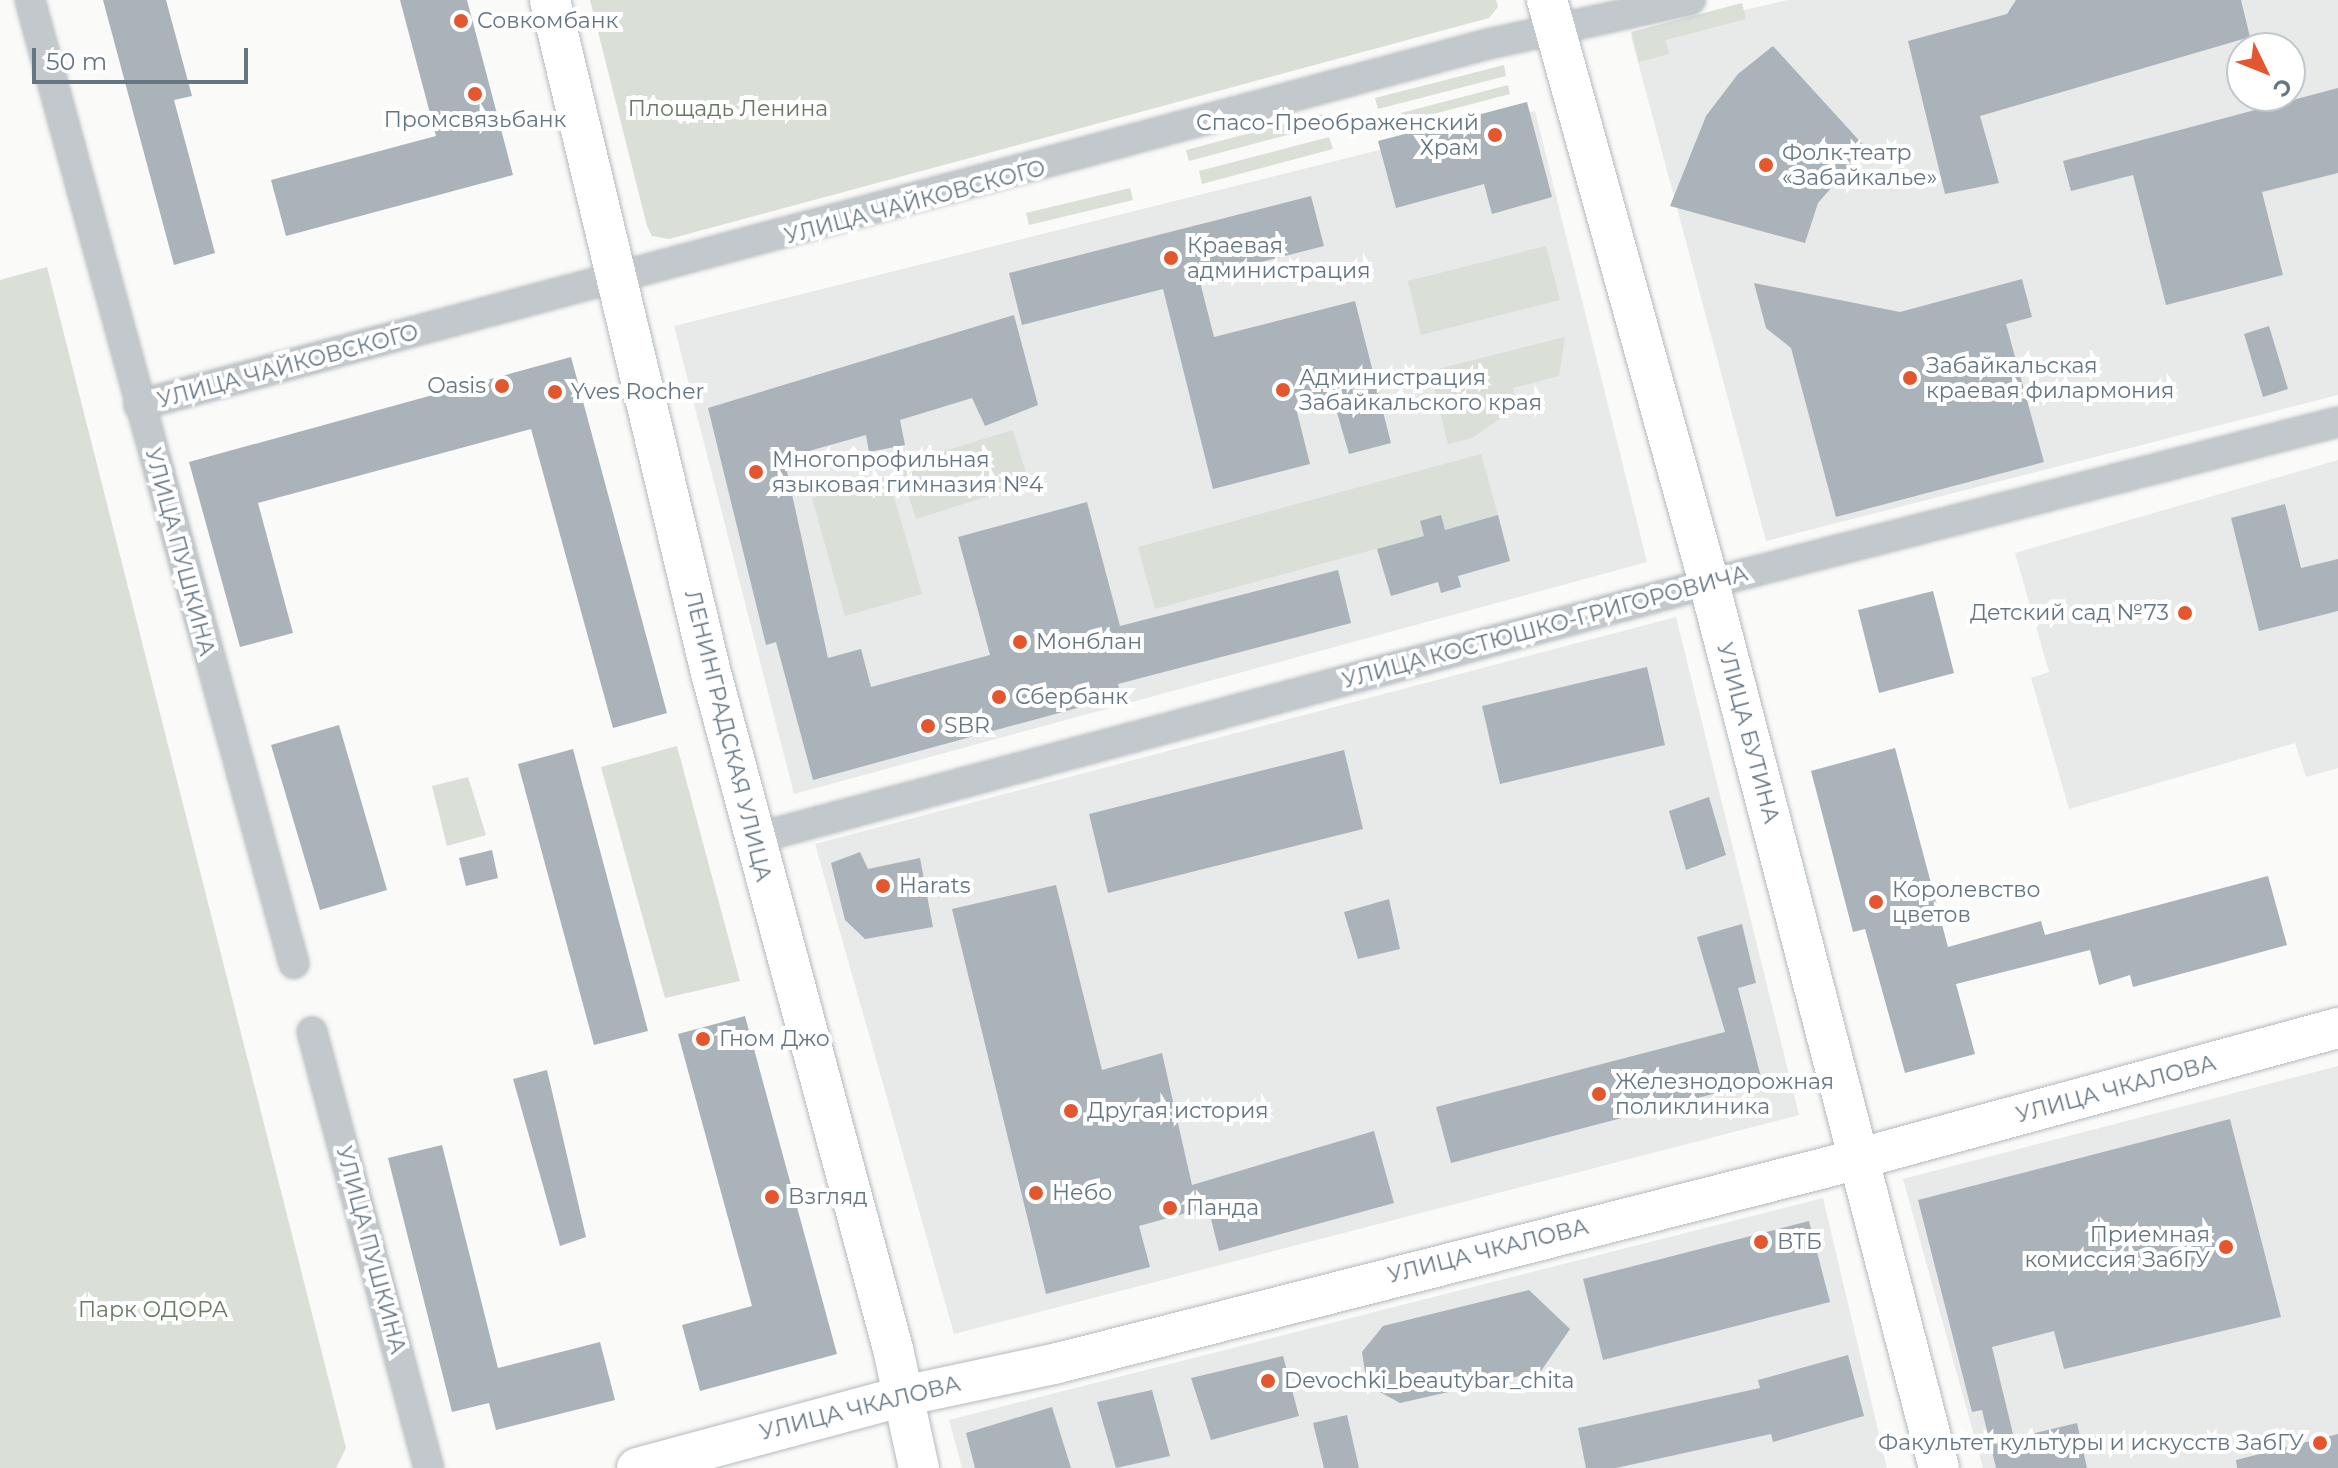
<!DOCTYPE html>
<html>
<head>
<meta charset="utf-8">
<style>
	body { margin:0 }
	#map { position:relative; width:2338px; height:1468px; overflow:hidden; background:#fafaf8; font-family:Montserrat,sans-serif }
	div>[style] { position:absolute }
	.built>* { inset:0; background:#e8e9e9 }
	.green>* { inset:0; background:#dadfd7 }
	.building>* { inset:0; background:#aab3b9 }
	.roads { filter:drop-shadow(0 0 2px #b3babf) drop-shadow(0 0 2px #b3babf) }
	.minor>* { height:28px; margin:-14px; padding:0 14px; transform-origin:14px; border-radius:14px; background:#c3c8cc }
	.secondary>* { height:40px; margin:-20px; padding:0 20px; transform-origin:20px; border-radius:20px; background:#fff }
	.dots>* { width:22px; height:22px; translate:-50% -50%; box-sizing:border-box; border:4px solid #fff; border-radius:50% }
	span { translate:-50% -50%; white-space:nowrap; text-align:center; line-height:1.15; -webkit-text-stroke:8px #fff; paint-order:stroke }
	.poi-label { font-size:22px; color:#657683 }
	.left { translate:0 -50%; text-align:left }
	.right { translate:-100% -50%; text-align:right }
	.park-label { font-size:22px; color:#687a64 }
	.street-label { font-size:22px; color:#657683 }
	.north { position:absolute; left:2226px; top:32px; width:80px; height:80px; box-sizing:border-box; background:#fff; border:2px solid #c1c8cd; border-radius:50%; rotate:133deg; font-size:22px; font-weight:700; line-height:32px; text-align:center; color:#657683 }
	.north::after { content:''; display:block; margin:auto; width:28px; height:36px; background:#e4572e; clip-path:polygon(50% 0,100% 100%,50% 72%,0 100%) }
	.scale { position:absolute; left:32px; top:48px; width:216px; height:36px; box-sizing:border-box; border:4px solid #657683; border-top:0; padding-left:10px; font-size:24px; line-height:28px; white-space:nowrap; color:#657683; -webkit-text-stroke:6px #fff; paint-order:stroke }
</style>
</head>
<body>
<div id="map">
	<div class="built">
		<div style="clip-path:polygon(evenodd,1788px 0,2338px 0,2338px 395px,1766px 541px,1631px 36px,1788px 0,2242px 48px,2290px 48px,2290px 96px,2242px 96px,2242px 48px)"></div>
		<div style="clip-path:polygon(1535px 111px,1647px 562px,794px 794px,674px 326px)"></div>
		<div style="clip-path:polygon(2338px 460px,2338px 768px,2306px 777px,2295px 743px,2069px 809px,2031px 678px,2049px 672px,2015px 553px)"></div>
		<div style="clip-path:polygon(1676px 617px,1799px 1115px,954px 1334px,815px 844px)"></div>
		<div style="clip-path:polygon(2338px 1066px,2338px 1468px,1983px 1468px,1903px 1179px)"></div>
		<div style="clip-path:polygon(1823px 1198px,1887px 1468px,962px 1468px,949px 1420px)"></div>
	</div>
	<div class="green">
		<div style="clip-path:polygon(590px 0,1496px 0,1498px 7px,1489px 18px,669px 239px,652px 236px,647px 226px)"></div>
		<div style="clip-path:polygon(1742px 3px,1746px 19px,1666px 40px,1669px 54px,1639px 62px,1631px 32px)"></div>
		<div style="clip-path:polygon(1504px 65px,1506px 76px,1378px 109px,1375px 98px)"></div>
		<div style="clip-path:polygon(1508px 85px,1510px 94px,1403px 122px,1401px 113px)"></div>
		<div style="clip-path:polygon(1322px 114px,1325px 125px,1189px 161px,1186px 150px)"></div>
		<div style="clip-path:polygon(1329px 137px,1333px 149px,1202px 184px,1199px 171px)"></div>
		<div style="clip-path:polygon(1130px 188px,1133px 200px,1029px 225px,1026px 213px)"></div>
		<div style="clip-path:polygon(1546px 246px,1560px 300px,1421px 335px,1408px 281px)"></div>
		<div style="clip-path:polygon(47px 267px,346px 1448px,336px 1468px,0 1468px,0 280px)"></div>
		<div style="clip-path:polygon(1565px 337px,1559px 376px,1513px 388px,1517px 407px,1472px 438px,1448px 444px,1430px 371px)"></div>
		<div style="clip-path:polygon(1013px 430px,1029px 483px,916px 519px,899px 465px)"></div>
		<div style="clip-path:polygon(1481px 454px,1498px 515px,1445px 530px,1441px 516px,1424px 536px,1155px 609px,1138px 547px)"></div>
		<div style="clip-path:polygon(888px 476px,922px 594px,845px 616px,812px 498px)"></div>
		<div style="clip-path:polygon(677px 746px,740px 981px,665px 998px,601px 767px)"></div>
		<div style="clip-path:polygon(468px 777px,486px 835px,447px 846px,432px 786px)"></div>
	</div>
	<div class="building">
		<div style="clip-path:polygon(103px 0,166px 0,192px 96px,174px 100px,215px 253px,174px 265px)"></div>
		<div style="clip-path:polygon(400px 0,467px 0,513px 175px,286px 236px,271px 180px,436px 136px)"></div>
		<div style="clip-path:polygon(2016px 0,2241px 0,2250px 37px,1980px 116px,1999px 183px,1945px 194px,1908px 41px,2007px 14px)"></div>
		<div style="clip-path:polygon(1773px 46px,1866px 148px,1818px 203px,1805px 243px,1670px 206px,1706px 116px,1738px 74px)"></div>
		<div style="clip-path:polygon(2338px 88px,2338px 173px,2262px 192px,2283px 275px,2166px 305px,2133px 175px,2071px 191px,2063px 161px)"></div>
		<div style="clip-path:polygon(1527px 102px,1552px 197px,1492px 214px,1484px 184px,1396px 208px,1378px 141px)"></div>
		<div style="clip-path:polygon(1311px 196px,1324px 246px,1199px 278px,1214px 337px,1355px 301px,1391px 443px,1349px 454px,1334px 402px,1297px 412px,1310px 464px,1213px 489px,1163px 289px,1022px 325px,1009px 273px)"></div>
		<div style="clip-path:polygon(2022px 279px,2032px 317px,2006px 324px,2044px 462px,1836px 517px,1791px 348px,1766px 328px,1754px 283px,1900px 312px)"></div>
		<div style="clip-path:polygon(1014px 315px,1038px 405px,985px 426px,972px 398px,900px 420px,905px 445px,869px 452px,866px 435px,784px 458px,828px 658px,861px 649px,871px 687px,990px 655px,958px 537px,1087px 502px,1120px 626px,1338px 570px,1351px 623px,1118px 684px,1121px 696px,813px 780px,776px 642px,766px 645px,708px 408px)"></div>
		<div style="clip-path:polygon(2269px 326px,2288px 389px,2263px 397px,2244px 334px)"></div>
		<div style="clip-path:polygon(571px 357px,667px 713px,613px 728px,531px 429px,258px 503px,293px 633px,240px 647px,189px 462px)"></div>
		<div style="clip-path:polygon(2285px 504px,2301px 568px,2338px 559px,2338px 611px,2259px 631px,2231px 518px)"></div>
		<div style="clip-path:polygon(1441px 515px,1445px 530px,1498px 515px,1510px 561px,1458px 576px,1461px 587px,1441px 593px,1438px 582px,1391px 596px,1377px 549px,1424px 536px,1420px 521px)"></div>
		<div style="clip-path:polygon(1933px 591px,1954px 673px,1879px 693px,1858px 610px)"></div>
		<div style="clip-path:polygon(1647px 667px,1665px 745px,1500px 784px,1482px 706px)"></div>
		<div style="clip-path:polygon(339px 725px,387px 890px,320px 910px,271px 745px)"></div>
		<div style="clip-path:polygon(1895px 748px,1948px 947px,2041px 921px,2045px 935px,2268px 876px,2287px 945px,2133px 987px,2130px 975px,2099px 985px,2090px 950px,1956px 984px,1975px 1054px,1905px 1073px,1865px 929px,1853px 932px,1811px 771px)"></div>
		<div style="clip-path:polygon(573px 749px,648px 1031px,594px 1045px,518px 764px)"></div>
		<div style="clip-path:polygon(1344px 750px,1363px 829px,1108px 893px,1089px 814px)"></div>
		<div style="clip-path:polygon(1709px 797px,1726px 855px,1686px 870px,1669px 811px)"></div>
		<div style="clip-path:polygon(492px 850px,498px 878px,466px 886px,459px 858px)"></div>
		<div style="clip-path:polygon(860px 852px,868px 869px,920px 858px,933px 927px,865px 939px,845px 920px,831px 863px)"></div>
		<div style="clip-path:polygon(1056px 885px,1102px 1070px,1162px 1053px,1192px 1185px,1374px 1131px,1394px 1203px,1219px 1251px,1208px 1207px,1139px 1226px,1150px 1267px,1046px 1294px,952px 909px)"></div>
		<div style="clip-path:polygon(1389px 899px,1400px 949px,1358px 959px,1344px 912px)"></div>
		<div style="clip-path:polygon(1742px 924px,1756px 983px,1738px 988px,1762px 1081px,1451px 1163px,1436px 1107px,1725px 1032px,1697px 937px)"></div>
		<div style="clip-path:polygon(745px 1016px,837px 1354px,700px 1391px,682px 1325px,752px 1306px,678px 1034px)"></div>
		<div style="clip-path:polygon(547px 1070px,586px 1237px,560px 1246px,513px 1079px)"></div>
		<div style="clip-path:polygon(2230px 1119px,2281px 1317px,2064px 1369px,2054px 1331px,1992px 1347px,2014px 1438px,2077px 1423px,2087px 1468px,1996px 1468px,1982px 1410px,1972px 1412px,1918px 1200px)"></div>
		<div style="clip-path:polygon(442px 1145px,498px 1368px,600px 1342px,615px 1400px,496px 1430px,489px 1403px,452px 1412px,388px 1158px)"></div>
		<div style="clip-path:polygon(1809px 1221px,1830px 1302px,1603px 1360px,1583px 1279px)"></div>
		<div style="clip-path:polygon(1529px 1290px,1570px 1329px,1541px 1371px,1400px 1403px,1367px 1385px,1362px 1352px,1383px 1326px)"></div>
		<div style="clip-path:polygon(1848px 1355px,1864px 1416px,1773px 1442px,1771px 1434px,1616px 1468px,1586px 1468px,1578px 1428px,1760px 1388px,1758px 1380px)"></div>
		<div style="clip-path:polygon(1283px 1356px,1299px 1416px,1211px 1440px,1191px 1378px)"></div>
		<div style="clip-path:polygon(1152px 1390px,1170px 1456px,1116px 1468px,1097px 1402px)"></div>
		<div style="clip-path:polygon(1052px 1407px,1071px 1468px,975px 1468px,966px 1433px)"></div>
		<div style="clip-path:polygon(1347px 1415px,1359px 1468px,1324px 1468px,1313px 1423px)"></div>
		<div style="clip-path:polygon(2338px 1434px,2338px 1468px,2237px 1468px,2236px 1460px)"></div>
	</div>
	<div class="roads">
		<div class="minor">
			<div style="left:30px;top:0;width:999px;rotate:74.68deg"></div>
			<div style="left:139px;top:405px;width:1396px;rotate:-14.98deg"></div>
			<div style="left:1488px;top:44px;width:207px;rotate:-12.3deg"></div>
			<div style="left:753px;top:839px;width:990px;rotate:-14.99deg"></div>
			<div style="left:1709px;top:583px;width:649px;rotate:-14.36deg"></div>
			<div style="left:312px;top:1032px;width:451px;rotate:75deg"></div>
		</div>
		<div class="secondary">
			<div style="left:550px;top:0;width:692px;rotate:76.55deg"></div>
			<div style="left:711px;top:673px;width:700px;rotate:74.93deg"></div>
			<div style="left:893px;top:1349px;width:122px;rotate:77.7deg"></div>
			<div style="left:1547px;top:0;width:605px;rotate:74.47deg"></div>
			<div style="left:1709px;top:583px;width:914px;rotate:75.43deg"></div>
			<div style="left:637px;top:1468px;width:276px;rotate:-15.1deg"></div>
			<div style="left:903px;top:1396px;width:158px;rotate:-12deg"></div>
			<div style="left:1058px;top:1363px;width:795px;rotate:-14.28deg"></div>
			<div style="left:1828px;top:1167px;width:529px;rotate:-15.25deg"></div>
		</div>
	</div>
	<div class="dots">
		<div style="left:461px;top:21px;background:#e4572e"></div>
		<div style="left:475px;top:94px;background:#e4572e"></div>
		<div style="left:1495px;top:135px;background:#e4572e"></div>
		<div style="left:1766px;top:165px;background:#e4572e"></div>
		<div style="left:1171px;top:258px;background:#e4572e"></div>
		<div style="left:1910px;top:378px;background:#e4572e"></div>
		<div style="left:502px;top:386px;background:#e4572e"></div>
		<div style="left:1283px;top:390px;background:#e4572e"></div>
		<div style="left:555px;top:392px;background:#e4572e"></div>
		<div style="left:756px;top:472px;background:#e4572e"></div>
		<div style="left:2185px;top:613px;background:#e4572e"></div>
		<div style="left:1020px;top:642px;background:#e4572e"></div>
		<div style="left:999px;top:697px;background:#e4572e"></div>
		<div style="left:928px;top:726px;background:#e4572e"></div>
		<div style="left:883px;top:886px;background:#e4572e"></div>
		<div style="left:1876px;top:902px;background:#e4572e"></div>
		<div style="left:703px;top:1039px;background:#e4572e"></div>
		<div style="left:1599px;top:1094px;background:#e4572e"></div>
		<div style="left:1071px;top:1111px;background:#e4572e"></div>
		<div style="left:1036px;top:1193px;background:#e4572e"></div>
		<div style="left:772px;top:1197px;background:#e4572e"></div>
		<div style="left:1170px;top:1208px;background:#e4572e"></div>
		<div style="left:1761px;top:1242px;background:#e4572e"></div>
		<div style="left:2226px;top:1247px;background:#e4572e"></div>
		<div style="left:1268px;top:1381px;background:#e4572e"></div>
		<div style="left:2320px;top:1443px;background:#e4572e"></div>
	</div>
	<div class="poi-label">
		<span class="left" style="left:477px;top:21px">Совкомбанк</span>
		<span style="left:475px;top:120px">Промсвязьбанк</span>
		<span class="right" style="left:1479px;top:135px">Спасо-Преображенский<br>Храм</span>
		<span class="left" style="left:1782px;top:165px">Фолк-театр<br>«Забайкалье»</span>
		<span class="left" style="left:1187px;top:258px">Краевая<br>администрация</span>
		<span class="left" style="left:1926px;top:378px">Забайкальская<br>краевая филармония</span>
		<span class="left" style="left:1299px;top:390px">Администрация<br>Забайкальского края</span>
		<span class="right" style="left:486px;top:386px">Oasis</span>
		<span class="left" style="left:571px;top:392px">Yves Rocher</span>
		<span class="left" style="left:772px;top:472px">Многопрофильная<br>языковая гимназия №4</span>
		<span class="right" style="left:2169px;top:613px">Детский сад №73</span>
		<span class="left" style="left:1036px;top:642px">Монблан</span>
		<span class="left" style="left:1015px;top:697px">Сбербанк</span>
		<span class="left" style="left:944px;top:726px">SBR</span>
		<span class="left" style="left:899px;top:886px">Harats</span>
		<span class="left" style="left:1892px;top:902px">Королевство<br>цветов</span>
		<span class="left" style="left:719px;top:1039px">Гном Джо</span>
		<span class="left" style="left:1615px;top:1094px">Железнодорожная<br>поликлиника</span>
		<span class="left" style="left:1087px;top:1111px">Другая история</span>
		<span class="left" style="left:1052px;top:1193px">Небо</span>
		<span class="left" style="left:788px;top:1197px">Взгляд</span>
		<span class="left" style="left:1186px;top:1208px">Панда</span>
		<span class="right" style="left:2210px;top:1247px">Приемная<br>комиссия ЗабГУ</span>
		<span class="left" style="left:1777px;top:1242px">ВТБ</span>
		<span class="left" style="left:1284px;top:1381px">Devochki_beautybar_chita</span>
		<span class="right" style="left:2304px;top:1443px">Факультет культуры и искусств ЗабГУ</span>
	</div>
	<div class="park-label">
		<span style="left:728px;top:109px">Площадь Ленина</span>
		<span style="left:153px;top:1310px">Парк ОДОРА</span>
	</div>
	<div class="street-label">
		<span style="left:915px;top:202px;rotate:-15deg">УЛИЦА ЧАЙКОВСКОГО</span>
		<span style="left:288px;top:366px;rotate:-15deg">УЛИЦА ЧАЙКОВСКОГО</span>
		<span style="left:180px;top:552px;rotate:75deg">УЛИЦА ПУШКИНА</span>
		<span style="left:1545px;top:627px;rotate:-15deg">УЛИЦА КОСТЮШКО-ГРИГОРОВИЧА</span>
		<span style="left:1748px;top:733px;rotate:75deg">УЛИЦА БУТИНА</span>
		<span style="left:728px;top:736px;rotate:76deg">ЛЕНИНГРАДСКАЯ УЛИЦА</span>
		<span style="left:2116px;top:1089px;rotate:-15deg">УЛИЦА ЧКАЛОВА</span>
		<span style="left:371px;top:1250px;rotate:75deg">УЛИЦА ПУШКИНА</span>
		<span style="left:1488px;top:1251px;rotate:-14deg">УЛИЦА ЧКАЛОВА</span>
		<span style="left:860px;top:1408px;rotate:-14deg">УЛИЦА ЧКАЛОВА</span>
	</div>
	<div class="north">С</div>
	<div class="scale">50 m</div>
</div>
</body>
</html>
